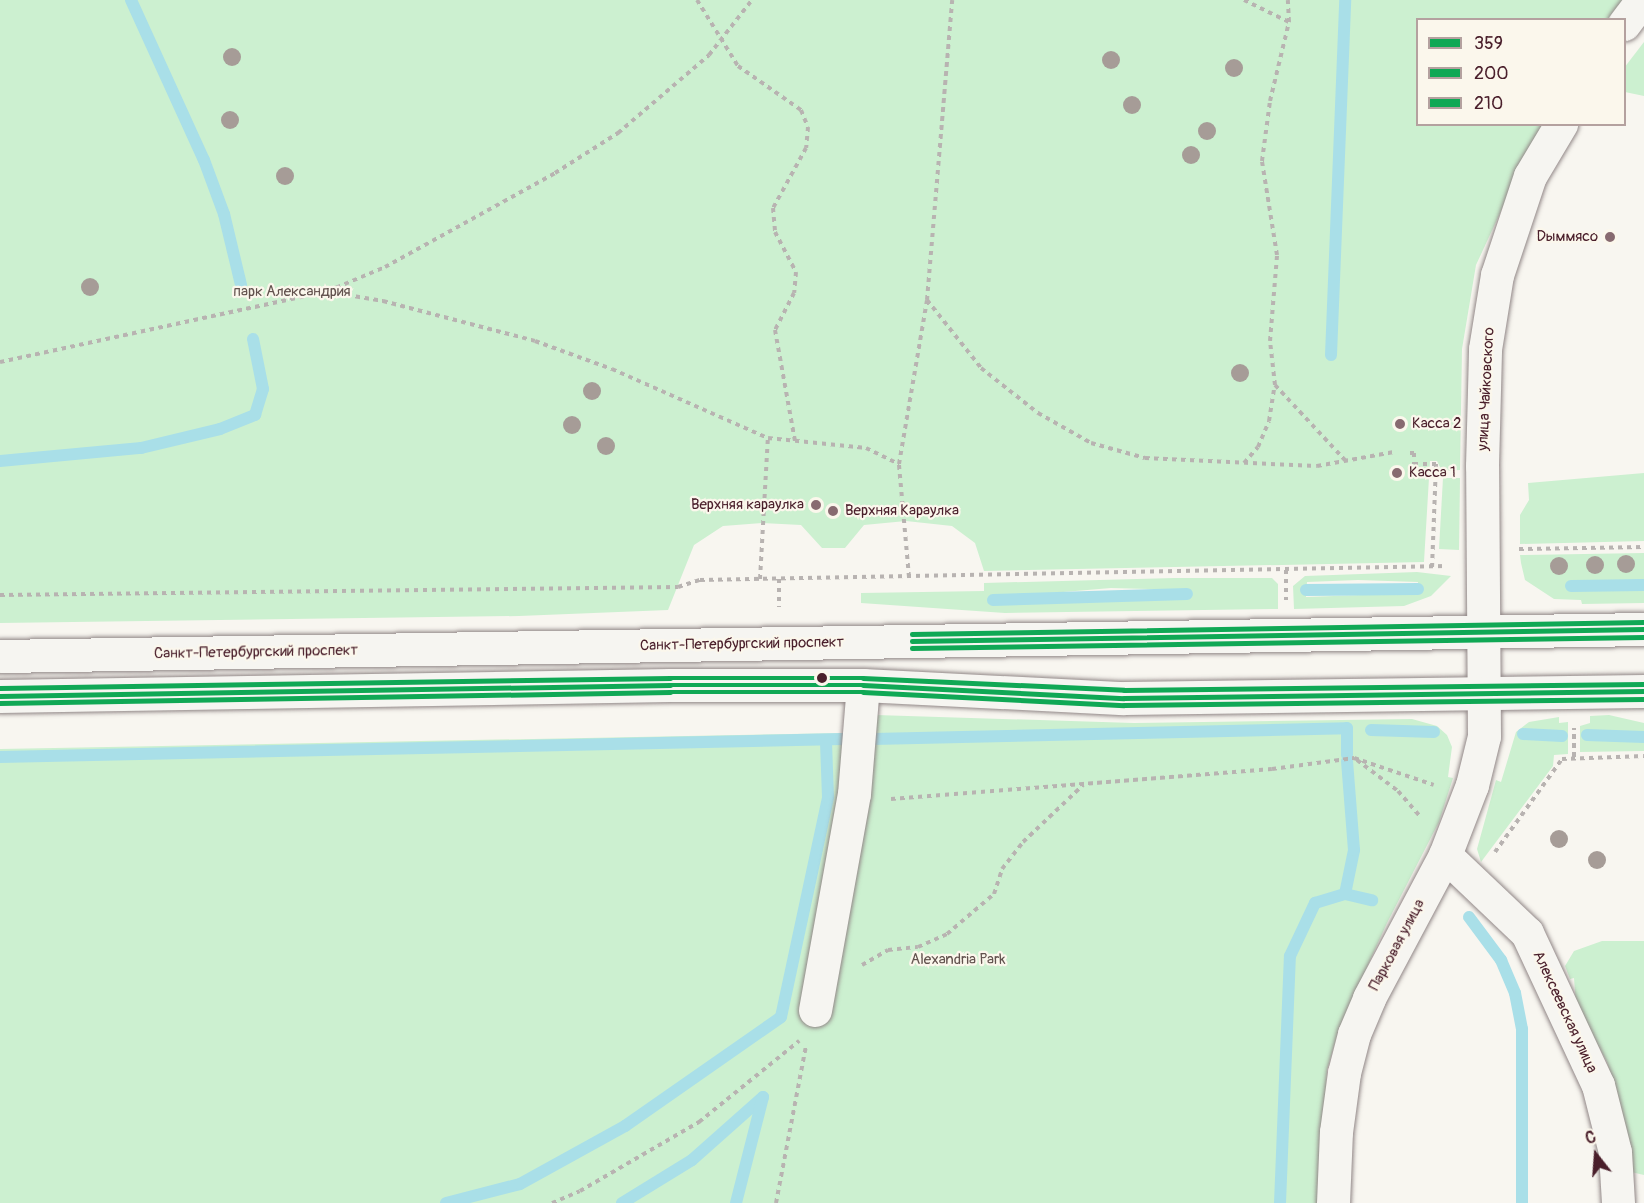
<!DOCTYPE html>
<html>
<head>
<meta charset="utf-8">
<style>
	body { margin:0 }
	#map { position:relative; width:1644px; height:1203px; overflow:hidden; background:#f8f6f0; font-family:Pangolin,sans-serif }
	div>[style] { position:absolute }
	.green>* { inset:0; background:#ccf0d0 }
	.stream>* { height:12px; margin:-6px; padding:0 6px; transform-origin:6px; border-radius:6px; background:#a9dfe8 }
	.path>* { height:4px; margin-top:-2px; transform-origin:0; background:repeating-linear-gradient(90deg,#b8b3b1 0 4.5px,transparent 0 9px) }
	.roads { filter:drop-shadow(0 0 2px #918787) drop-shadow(0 0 2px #918787) }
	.minor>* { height:33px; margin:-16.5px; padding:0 16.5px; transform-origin:16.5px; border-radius:16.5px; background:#f6f5f1 }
	.major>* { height:33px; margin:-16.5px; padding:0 16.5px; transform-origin:16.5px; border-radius:16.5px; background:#f6f5f1 }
	.bus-1>* { height:4.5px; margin:-2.25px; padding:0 2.25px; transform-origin:2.25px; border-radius:2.25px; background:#10a855 }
	.bus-2>* { height:4.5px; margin:-2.25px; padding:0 2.25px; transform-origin:2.25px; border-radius:2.25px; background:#10a855 }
	.bus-3>* { height:4.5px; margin:-2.25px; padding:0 2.25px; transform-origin:2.25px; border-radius:2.25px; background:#10a855 }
	.trees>* { width:18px; height:18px; margin:-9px; border-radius:50%; background:#a69c97 }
	.dots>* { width:16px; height:16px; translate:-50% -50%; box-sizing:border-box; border:3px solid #fbf7ec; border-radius:50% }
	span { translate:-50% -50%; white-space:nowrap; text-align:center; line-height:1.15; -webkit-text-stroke:4.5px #fbf7ec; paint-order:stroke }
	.poi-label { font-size:15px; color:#4a1f2b }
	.right { translate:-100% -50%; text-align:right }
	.left { translate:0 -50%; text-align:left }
	.park-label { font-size:15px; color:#62524e }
	.street-label { font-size:15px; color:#4a1f2b }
	.legend { position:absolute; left:1416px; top:18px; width:210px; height:108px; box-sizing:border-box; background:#fbf7ec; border:2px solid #b4a19f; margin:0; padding:8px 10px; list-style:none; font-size:18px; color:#4a1f2b }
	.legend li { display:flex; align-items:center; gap:12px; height:30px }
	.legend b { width:30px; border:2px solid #b4a19f }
	.north { position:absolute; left:1566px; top:1125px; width:60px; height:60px; -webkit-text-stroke:4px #fbf7ec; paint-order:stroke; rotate:343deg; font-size:16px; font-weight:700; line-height:24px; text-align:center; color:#4a1f2b }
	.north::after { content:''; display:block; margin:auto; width:21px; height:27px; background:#4a1f2b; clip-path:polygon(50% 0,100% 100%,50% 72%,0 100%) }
</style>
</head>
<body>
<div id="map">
	<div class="green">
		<div style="clip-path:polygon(0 0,1626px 0,1613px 19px,1418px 20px,1418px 124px,1547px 125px,1521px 168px,1476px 265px,1462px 349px,1460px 470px,1442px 471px,1437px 461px,1430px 461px,1424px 562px,984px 571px,975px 543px,952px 526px,906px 521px,864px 525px,845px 548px,822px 548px,801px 525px,762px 523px,723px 526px,694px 545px,668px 610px,519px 616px,0 623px)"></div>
		<div style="clip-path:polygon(1644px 42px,1644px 96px,1625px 92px,1624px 68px)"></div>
		<div style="clip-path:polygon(1644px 473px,1644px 541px,1520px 544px,1520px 515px,1529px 500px,1528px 483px)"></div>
		<div style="clip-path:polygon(1443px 478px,1460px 478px,1459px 550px,1439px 549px)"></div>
		<div style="clip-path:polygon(1644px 553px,1644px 584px,1571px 585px,1644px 587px,1644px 603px,1582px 604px,1581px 600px,1554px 599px,1525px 580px,1521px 563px,1520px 555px)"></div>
		<div style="clip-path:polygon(evenodd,1417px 572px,1451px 576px,1431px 596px,1404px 606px,1294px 609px,1293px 586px,1305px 576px,1417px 572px,1358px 580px,1418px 582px,1417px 593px,1306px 597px,1307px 582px,1358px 580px)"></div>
		<div style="clip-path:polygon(evenodd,1174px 578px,1272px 578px,1278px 584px,1278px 609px,1005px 613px,861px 603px,861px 593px,984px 591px,984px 583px,1174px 578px,1111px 588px,1186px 590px,1187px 598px,993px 602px,993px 598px,1111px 588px)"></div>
		<div style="clip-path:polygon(876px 715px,1134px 723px,1412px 719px,1437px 726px,1447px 735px,1452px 747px,1448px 777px,1453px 778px,1439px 822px,1387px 923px,1339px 1029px,1327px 1070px,1319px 1203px,0 1203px,0 749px,847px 733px)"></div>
		<div style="clip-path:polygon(1609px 715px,1644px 723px,1644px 735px,1588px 733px,1587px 738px,1644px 739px,1644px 751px,1580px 752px,1580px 726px,1590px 723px,1590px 716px)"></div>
		<div style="clip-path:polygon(1559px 717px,1559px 723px,1568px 722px,1568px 754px,1554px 755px,1553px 766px,1481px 862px,1477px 849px,1496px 780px,1501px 782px,1516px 732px,1529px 722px)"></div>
		<div style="clip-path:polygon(1602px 941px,1644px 941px,1644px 1175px,1631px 1172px,1622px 1115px,1607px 1062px,1576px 1005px,1574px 978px,1570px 979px,1565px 966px,1574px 951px)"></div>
	</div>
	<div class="stream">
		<div style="left:131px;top:0;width:176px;rotate:65.5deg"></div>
		<div style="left:204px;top:160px;width:58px;rotate:69.7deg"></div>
		<div style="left:224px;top:214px;width:73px;rotate:76.5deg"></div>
		<div style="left:1331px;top:355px;width:355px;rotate:-87.7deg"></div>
		<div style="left:0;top:461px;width:142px;rotate:-5.3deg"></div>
		<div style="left:141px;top:448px;width:81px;rotate:-13.5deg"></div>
		<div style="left:220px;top:429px;width:38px;rotate:-22deg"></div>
		<div style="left:255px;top:415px;width:27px;rotate:-73deg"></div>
		<div style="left:263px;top:389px;width:51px;rotate:-101.3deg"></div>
		<div style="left:1571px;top:586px;width:73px;rotate:-0.8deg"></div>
		<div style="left:1306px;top:590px;width:112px;rotate:-0.5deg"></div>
		<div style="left:993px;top:600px;width:194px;rotate:-1.8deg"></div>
		<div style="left:1371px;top:730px;width:63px;rotate:1.8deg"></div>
		<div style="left:1523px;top:734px;width:39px;rotate:3deg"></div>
		<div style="left:1587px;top:735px;width:57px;rotate:2deg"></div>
		<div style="left:873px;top:739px;width:474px;rotate:-1.3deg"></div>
		<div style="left:1347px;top:728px;width:27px;rotate:90deg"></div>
		<div style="left:0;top:757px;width:843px;rotate:-1.22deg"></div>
		<div style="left:1345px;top:894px;width:28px;rotate:13deg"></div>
		<div style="left:1469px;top:917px;width:54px;rotate:53.3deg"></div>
		<div style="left:1501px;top:960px;width:36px;rotate:67deg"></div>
		<div style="left:1515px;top:993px;width:37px;rotate:79deg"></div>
		<div style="left:1522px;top:1029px;width:174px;rotate:90deg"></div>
		<div style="left:446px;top:1203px;width:76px;rotate:-14.4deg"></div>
		<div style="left:520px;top:1184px;width:120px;rotate:-28.9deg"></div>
		<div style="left:625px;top:1126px;width:190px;rotate:-34.9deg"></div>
		<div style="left:781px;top:1017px;width:225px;rotate:-77.9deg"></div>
		<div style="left:828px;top:797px;width:55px;rotate:-92.1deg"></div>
		<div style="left:622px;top:1203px;width:82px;rotate:-31.6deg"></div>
		<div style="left:692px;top:1160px;width:95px;rotate:-41.6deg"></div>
		<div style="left:763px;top:1097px;width:109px;rotate:104.3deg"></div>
		<div style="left:1280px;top:1203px;width:247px;rotate:-87.7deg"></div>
		<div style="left:1290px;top:956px;width:59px;rotate:-64.7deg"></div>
		<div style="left:1315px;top:903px;width:31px;rotate:-17deg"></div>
		<div style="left:1345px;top:894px;width:45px;rotate:-78.4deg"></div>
		<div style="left:1354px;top:850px;width:89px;rotate:-94.5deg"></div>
	</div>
	<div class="path">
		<div style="left:697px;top:0;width:78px;rotate:58.2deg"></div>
		<div style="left:738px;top:66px;width:77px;rotate:34.9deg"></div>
		<div style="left:801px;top:110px;width:18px;rotate:68deg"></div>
		<div style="left:808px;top:127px;width:21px;rotate:95deg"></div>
		<div style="left:806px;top:148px;width:68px;rotate:118.8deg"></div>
		<div style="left:773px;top:208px;width:24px;rotate:85deg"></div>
		<div style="left:775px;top:232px;width:45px;rotate:62.3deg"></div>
		<div style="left:796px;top:272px;width:21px;rotate:95deg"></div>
		<div style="left:794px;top:293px;width:42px;rotate:117.2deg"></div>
		<div style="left:775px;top:330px;width:113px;rotate:79.8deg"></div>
		<div style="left:1244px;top:0;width:50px;rotate:26.1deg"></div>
		<div style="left:329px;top:292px;width:55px;rotate:9.5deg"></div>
		<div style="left:383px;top:301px;width:157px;rotate:14.7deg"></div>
		<div style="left:535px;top:341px;width:82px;rotate:20deg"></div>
		<div style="left:612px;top:369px;width:171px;rotate:23.9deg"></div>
		<div style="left:768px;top:438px;width:99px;rotate:5.8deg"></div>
		<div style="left:866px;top:448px;width:37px;rotate:26deg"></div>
		<div style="left:927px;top:300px;width:87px;rotate:51.5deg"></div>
		<div style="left:981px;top:368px;width:73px;rotate:38.3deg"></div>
		<div style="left:1038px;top:413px;width:61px;rotate:29.5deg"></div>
		<div style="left:1091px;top:443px;width:56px;rotate:15.5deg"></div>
		<div style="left:1145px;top:458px;width:172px;rotate:2.7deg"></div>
		<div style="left:1317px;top:466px;width:78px;rotate:-10.3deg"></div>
		<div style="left:0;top:362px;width:336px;rotate:-12.2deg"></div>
		<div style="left:328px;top:291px;width:62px;rotate:-22.8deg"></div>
		<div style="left:385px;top:267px;width:194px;rotate:-28.9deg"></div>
		<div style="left:555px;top:173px;width:75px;rotate:-32.4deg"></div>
		<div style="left:618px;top:133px;width:120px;rotate:-40.6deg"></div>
		<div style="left:709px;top:55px;width:70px;rotate:-52deg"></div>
		<div style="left:1275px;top:385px;width:103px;rotate:47deg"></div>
		<div style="left:1410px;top:453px;width:4px"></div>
		<div style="left:1414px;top:453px;width:11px;rotate:90deg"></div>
		<div style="left:1414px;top:464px;width:22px"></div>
		<div style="left:1436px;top:464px;width:103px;rotate:92.2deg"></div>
		<div style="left:1244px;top:463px;width:21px;rotate:-49deg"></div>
		<div style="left:1258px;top:447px;width:28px;rotate:-67deg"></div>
		<div style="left:1269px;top:421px;width:36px;rotate:-81deg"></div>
		<div style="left:1275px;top:385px;width:44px;rotate:-96.5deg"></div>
		<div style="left:1270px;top:341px;width:86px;rotate:-85.3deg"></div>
		<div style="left:1277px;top:255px;width:95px;rotate:-99.1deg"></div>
		<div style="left:1262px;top:161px;width:61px;rotate:-82.4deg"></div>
		<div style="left:1270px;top:101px;width:81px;rotate:-76.5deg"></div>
		<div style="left:1289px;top:22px;width:22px;rotate:-93deg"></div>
		<div style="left:1519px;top:549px;width:125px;rotate:-0.9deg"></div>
		<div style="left:1286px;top:570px;width:30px;rotate:90deg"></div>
		<div style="left:909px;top:577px;width:113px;rotate:-95.1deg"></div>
		<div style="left:899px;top:464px;width:166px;rotate:-80.3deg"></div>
		<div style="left:927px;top:300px;width:301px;rotate:-85.2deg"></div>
		<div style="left:760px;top:579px;width:141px;rotate:-86.8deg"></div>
		<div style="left:779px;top:579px;width:28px;rotate:90deg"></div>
		<div style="left:0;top:595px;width:678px;rotate:-0.68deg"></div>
		<div style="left:678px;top:587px;width:23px;rotate:-18deg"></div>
		<div style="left:700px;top:580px;width:747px;rotate:-1.07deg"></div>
		<div style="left:1574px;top:757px;width:29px;rotate:-90deg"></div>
		<div style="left:1357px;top:760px;width:51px;rotate:37.1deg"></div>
		<div style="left:1398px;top:791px;width:33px;rotate:49deg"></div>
		<div style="left:891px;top:799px;width:382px;rotate:-4.5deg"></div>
		<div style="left:1272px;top:769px;width:83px;rotate:-7.6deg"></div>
		<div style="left:1354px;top:758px;width:84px;rotate:18.6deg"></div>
		<div style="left:1495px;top:852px;width:115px;rotate:-54.2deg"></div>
		<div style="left:1562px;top:759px;width:82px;rotate:-2.1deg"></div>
		<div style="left:862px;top:965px;width:30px;rotate:-30deg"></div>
		<div style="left:888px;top:950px;width:30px;rotate:-6deg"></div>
		<div style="left:918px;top:947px;width:32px;rotate:-24deg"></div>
		<div style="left:947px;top:934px;width:62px;rotate:-40.4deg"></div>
		<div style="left:994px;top:894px;width:26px;rotate:-72deg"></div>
		<div style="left:1002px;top:869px;width:34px;rotate:-52deg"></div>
		<div style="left:1023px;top:842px;width:83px;rotate:-43.5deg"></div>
		<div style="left:552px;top:1203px;width:30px;rotate:-23deg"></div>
		<div style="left:580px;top:1191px;width:138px;rotate:-30.1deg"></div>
		<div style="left:699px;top:1122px;width:129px;rotate:-39deg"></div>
		<div style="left:776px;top:1203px;width:161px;rotate:-79.2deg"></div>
	</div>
	<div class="roads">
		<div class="minor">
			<div style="left:1624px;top:24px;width:30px;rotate:-53deg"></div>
			<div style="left:1445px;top:855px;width:113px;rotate:43.6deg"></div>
			<div style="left:1527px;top:933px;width:168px;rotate:65deg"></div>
			<div style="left:1598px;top:1085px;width:69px;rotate:75.8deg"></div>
			<div style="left:1615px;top:1152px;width:51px;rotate:86.6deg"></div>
			<div style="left:815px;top:1010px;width:219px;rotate:-79.8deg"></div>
			<div style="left:854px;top:794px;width:109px;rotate:-85.3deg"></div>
			<div style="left:1333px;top:1203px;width:71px;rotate:-87.6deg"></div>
			<div style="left:1336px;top:1132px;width:60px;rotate:-82.3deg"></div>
			<div style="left:1344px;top:1073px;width:40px;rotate:-75.6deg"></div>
			<div style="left:1354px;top:1034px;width:39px;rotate:-67deg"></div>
			<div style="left:1369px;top:998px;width:162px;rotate:-62deg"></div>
			<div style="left:1445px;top:855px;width:75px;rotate:-68.9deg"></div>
			<div style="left:1472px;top:785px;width:50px;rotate:-76.2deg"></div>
			<div style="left:1484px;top:736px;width:270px;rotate:-90.4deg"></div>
			<div style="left:1482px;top:466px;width:117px;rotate:-88.5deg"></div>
			<div style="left:1485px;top:349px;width:75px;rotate:-80.8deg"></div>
			<div style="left:1497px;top:275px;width:104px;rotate:-71.6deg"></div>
			<div style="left:1530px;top:176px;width:61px;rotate:-59.2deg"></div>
		</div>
		<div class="major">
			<div style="left:0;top:656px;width:1644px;rotate:-0.94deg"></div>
			<div style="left:0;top:696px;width:670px;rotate:-0.94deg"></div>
			<div style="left:670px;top:685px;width:193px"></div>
			<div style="left:863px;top:685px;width:261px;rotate:2.9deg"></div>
			<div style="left:1124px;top:698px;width:520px;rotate:-0.77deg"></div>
		</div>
	</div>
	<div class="bus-1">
		<div style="left:912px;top:641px;width:732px;rotate:-0.94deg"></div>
		<div style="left:0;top:696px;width:670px;rotate:-0.94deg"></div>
		<div style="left:670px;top:685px;width:193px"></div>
		<div style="left:863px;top:685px;width:261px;rotate:2.9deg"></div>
		<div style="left:1124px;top:698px;width:520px;rotate:-0.77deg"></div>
	</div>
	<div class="bus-2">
		<div style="left:912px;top:648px;width:732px;rotate:-0.86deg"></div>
		<div style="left:0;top:703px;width:670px;rotate:-0.94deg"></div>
		<div style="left:670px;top:692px;width:193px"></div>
		<div style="left:863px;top:692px;width:261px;rotate:2.9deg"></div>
		<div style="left:1124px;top:705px;width:520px;rotate:-0.66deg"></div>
	</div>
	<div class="bus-3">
		<div style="left:912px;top:634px;width:732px;rotate:-0.94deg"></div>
		<div style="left:0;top:688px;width:670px;rotate:-0.86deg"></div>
		<div style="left:670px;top:678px;width:193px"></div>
		<div style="left:863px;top:678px;width:261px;rotate:2.6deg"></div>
		<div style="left:1124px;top:690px;width:520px;rotate:-0.66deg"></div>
	</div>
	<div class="trees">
		<div style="left:232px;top:57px"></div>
		<div style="left:1111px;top:60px"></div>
		<div style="left:1234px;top:68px"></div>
		<div style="left:1132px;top:105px"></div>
		<div style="left:230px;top:120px"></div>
		<div style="left:1207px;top:131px"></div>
		<div style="left:1191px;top:155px"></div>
		<div style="left:285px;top:176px"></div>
		<div style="left:90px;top:287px"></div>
		<div style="left:1240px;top:373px"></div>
		<div style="left:592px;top:391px"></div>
		<div style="left:572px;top:425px"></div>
		<div style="left:606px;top:446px"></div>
		<div style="left:1626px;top:564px"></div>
		<div style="left:1595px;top:565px"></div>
		<div style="left:1559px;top:566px"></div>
		<div style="left:1559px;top:839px"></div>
		<div style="left:1597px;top:860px"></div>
	</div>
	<div class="dots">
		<div style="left:1610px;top:237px;background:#876a70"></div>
		<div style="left:1400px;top:424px;background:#876a70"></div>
		<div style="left:1397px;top:473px;background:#876a70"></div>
		<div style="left:816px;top:505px;background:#876a70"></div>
		<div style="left:833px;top:511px;background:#876a70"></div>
		<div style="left:822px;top:678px;background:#4a1f2b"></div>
	</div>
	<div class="poi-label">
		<span class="right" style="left:1598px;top:237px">Dыммясо</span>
		<span class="left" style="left:1412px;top:424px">Касса 2</span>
		<span class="left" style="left:1409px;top:473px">Касса 1</span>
		<span class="right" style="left:804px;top:505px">Верхняя караулка</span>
		<span class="left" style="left:845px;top:511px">Верхняя Караулка</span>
	</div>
	<div class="park-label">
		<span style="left:292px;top:292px">парк Александрия</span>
		<span style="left:958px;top:960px">Alexandria Park</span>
	</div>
	<div class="street-label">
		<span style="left:1486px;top:389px;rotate:-87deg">улица Чайковского</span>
		<span style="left:742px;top:644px;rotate:-1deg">Санкт-Петербургский проспект</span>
		<span style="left:256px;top:652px;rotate:-1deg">Санкт-Петербургский проспект</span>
		<span style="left:1397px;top:945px;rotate:-62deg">Парковая улица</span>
		<span style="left:1565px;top:1012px;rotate:65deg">Алексеевская улица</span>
	</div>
	<ul class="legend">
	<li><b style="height:8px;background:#10a855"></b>359</li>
	<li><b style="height:8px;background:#10a855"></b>200</li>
	<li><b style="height:8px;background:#10a855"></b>210</li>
	</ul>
	<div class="north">С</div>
</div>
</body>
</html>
